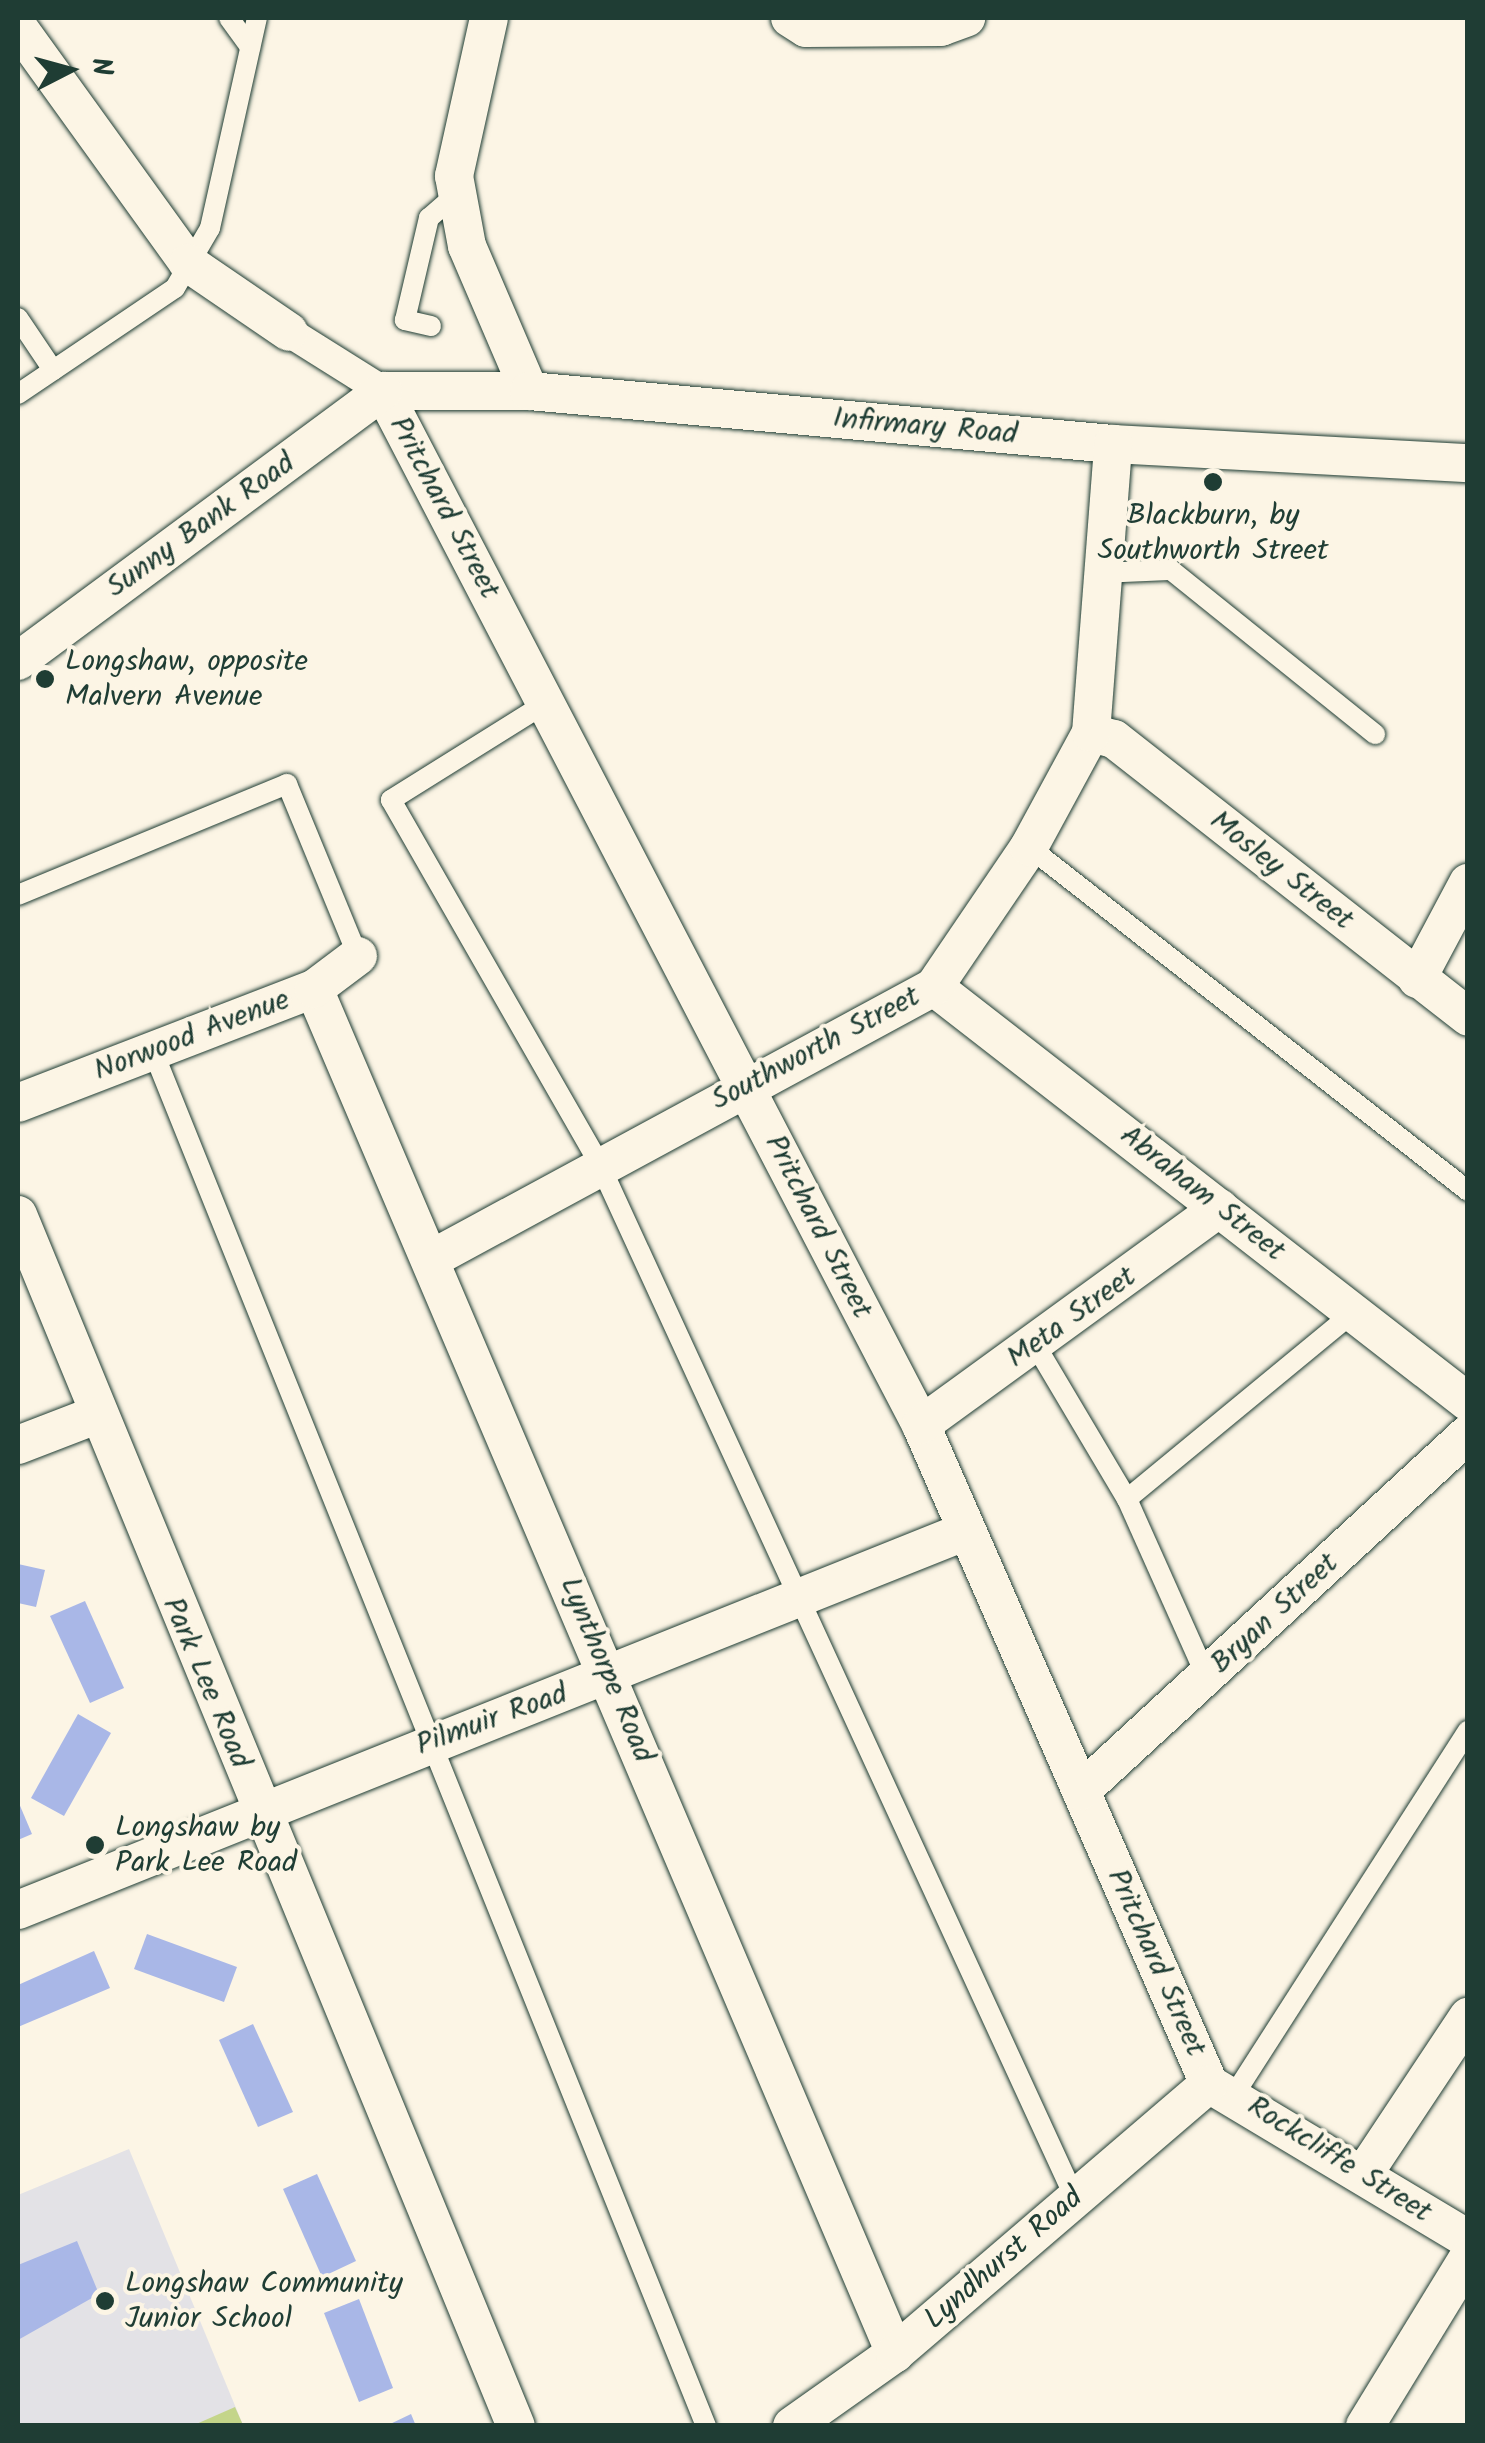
<!DOCTYPE html>
<html>
<head>
<meta charset="utf-8">
<style>
	body { margin:0 }
	#map { position:relative; width:1485px; height:2443px; overflow:hidden; background:#fcf5e5; font-family:Kalam,sans-serif }
	div>[style] { position:absolute }
	.built>* { inset:0; background:#e3e2e6 }
	.green>* { inset:0; background:#c4d58a }
	.building>* { inset:0; background:#a9b7e7 }
	.roads { filter:drop-shadow(0 0 2px #1f3d34) drop-shadow(0 0 2px #1f3d34) }
	.service>* { height:20px; margin:-10px; padding:0 10px; transform-origin:10px; border-radius:10px; background:#fcf5e5 }
	.pedestrian>* { height:30px; margin:-15px; padding:0 15px; transform-origin:15px; border-radius:15px; background:#fcf5e5 }
	.minor>* { height:38px; margin:-19px; padding:0 19px; transform-origin:19px; border-radius:19px; background:#fcf5e5 }
	.dots>* { width:28px; height:28px; translate:-50% -50%; box-sizing:border-box; border:5px solid #fcf5e5; border-radius:50% }
	span { translate:-50% -50%; white-space:nowrap; text-align:center; line-height:1.15; -webkit-text-stroke:8px #fcf5e5; paint-order:stroke }
	.street-label { font-size:30px; color:#1f3d34 }
	.poi-label { font-size:30px; color:#1f3d34 }
	.left { translate:0 -50%; text-align:left }
	.frame { position:absolute; inset:0; border:20px solid #1f3d34; pointer-events:none }
	.north { position:absolute; left:20px; top:20px; width:100px; height:100px; -webkit-text-stroke:8px #fcf5e5; paint-order:stroke; rotate:84deg; font-size:28px; font-weight:700; line-height:40px; text-align:center; color:#1f3d34 }
	.north::after { content:''; display:block; margin:auto; width:35px; height:45px; background:#1f3d34; clip-path:polygon(50% 0,100% 100%,50% 72%,0 100%) }
</style>
</head>
<body>
<div id="map">
	<div class="built">
		<div style="clip-path:polygon(129px 2149px,243px 2425px,18px 2426px,18px 2195px)"></div>
	</div>
	<div class="green">
		<div style="clip-path:polygon(235px 2407px,243px 2425px,194px 2425px)"></div>
	</div>
	<div class="building">
		<div style="clip-path:polygon(18px 1564px,45px 1570px,36px 1607px,18px 1603px)"></div>
		<div style="clip-path:polygon(85px 1601px,124px 1688px,90px 1703px,50px 1616px)"></div>
		<div style="clip-path:polygon(78px 1714px,111px 1733px,64px 1816px,31px 1798px)"></div>
		<div style="clip-path:polygon(18px 1801px,32px 1834px,18px 1840px)"></div>
		<div style="clip-path:polygon(147px 1934px,237px 1967px,224px 2002px,134px 1969px)"></div>
		<div style="clip-path:polygon(94px 1951px,110px 1988px,18px 2027px,18px 1985px)"></div>
		<div style="clip-path:polygon(253px 2024px,293px 2112px,258px 2127px,219px 2040px)"></div>
		<div style="clip-path:polygon(317px 2174px,356px 2261px,322px 2277px,283px 2189px)"></div>
		<div style="clip-path:polygon(77px 2241px,99px 2294px,18px 2340px,18px 2265px)"></div>
		<div style="clip-path:polygon(359px 2299px,393px 2388px,359px 2402px,324px 2313px)"></div>
		<div style="clip-path:polygon(411px 2414px,416px 2426px,386px 2426px)"></div>
	</div>
	<div class="roads">
		<div class="service">
			<div style="left:229px;top:18px;width:36px;rotate:54deg"></div>
			<div style="left:18px;top:318px;width:63px;rotate:56.1deg"></div>
			<div style="left:431px;top:326px;width:27px;rotate:-167deg"></div>
			<div style="left:405px;top:320px;width:105px;rotate:-76.8deg"></div>
			<div style="left:429px;top:218px;width:37px;rotate:-41deg"></div>
			<div style="left:18px;top:394px;width:189px;rotate:-34deg"></div>
			<div style="left:175px;top:288px;width:69px;rotate:-59.7deg"></div>
			<div style="left:210px;top:228px;width:215px;rotate:-77.4deg"></div>
			<div style="left:1098px;top:573px;width:73px;rotate:-2.4deg"></div>
			<div style="left:1171px;top:570px;width:262px;rotate:38.8deg"></div>
			<div style="left:546px;top:703px;width:183px;rotate:148deg"></div>
			<div style="left:391px;top:800px;width:421px;rotate:60.2deg"></div>
			<div style="left:600px;top:1165px;width:1137px;rotate:65.31deg"></div>
			<div style="left:1029px;top:847px;width:558px;rotate:38.08deg"></div>
			<div style="left:18px;top:895px;width:291px;rotate:-22.4deg"></div>
			<div style="left:287px;top:784px;width:186px;rotate:67.6deg"></div>
			<div style="left:153px;top:1051px;width:1482px;rotate:68.09deg"></div>
			<div style="left:1036px;top:1346px;width:178px;rotate:59.3deg"></div>
			<div style="left:1127px;top:1499px;width:196px;rotate:65.9deg"></div>
			<div style="left:1127px;top:1499px;width:296px;rotate:-39.5deg"></div>
			<div style="left:1234px;top:2095px;width:433px;rotate:-57.3deg"></div>
		</div>
		<div class="pedestrian">
			<div style="left:289px;top:332px;width:111px;rotate:32.1deg"></div>
		</div>
		<div class="minor">
			<div style="left:489px;top:18px;width:162px;rotate:102.5deg"></div>
			<div style="left:454px;top:176px;width:71px;rotate:79.5deg"></div>
			<div style="left:467px;top:246px;width:158px;rotate:66.8deg"></div>
			<div style="left:790px;top:18px;width:19px;rotate:32deg"></div>
			<div style="left:806px;top:28px;width:135px;rotate:-0.4deg"></div>
			<div style="left:941px;top:27px;width:27px;rotate:-20deg"></div>
			<div style="left:18px;top:27px;width:291px;rotate:54.2deg"></div>
			<div style="left:188px;top:263px;width:122px;rotate:34.3deg"></div>
			<div style="left:383px;top:391px;width:1166px;rotate:62.51deg"></div>
			<div style="left:921px;top:1425px;width:719px;rotate:66.39deg"></div>
			<div style="left:383px;top:391px;width:146px"></div>
			<div style="left:529px;top:391px;width:586px;rotate:5.19deg"></div>
			<div style="left:1113px;top:444px;width:356px;rotate:3.1deg"></div>
			<div style="left:18px;top:661px;width:454px;rotate:-36.5deg"></div>
			<div style="left:1091px;top:733px;width:24px;rotate:15deg"></div>
			<div style="left:1114px;top:739px;width:450px;rotate:38.1deg"></div>
			<div style="left:1417px;top:979px;width:109px;rotate:-62deg"></div>
			<div style="left:934px;top:987px;width:676px;rotate:37.85deg"></div>
			<div style="left:314px;top:989px;width:1483px;rotate:66.93deg"></div>
			<div style="left:18px;top:1103px;width:317px;rotate:-21.1deg"></div>
			<div style="left:314px;top:989px;width:55px;rotate:-36.9deg"></div>
			<div style="left:18px;top:1215px;width:1309px;rotate:67.65deg"></div>
			<div style="left:435px;top:1257px;width:567px;rotate:-28.42deg"></div>
			<div style="left:934px;top:987px;width:169px;rotate:-55.8deg"></div>
			<div style="left:1029px;top:847px;width:130px;rotate:-61.5deg"></div>
			<div style="left:1091px;top:733px;width:290px;rotate:-85.6deg"></div>
			<div style="left:921px;top:1425px;width:369px;rotate:-36deg"></div>
			<div style="left:18px;top:1445px;width:80px;rotate:-21.1deg"></div>
			<div style="left:1081px;top:1791px;width:527px;rotate:-42.69deg"></div>
			<div style="left:18px;top:1910px;width:1021px;rotate:-21.79deg"></div>
			<div style="left:1209px;top:2084px;width:302px;rotate:30.9deg"></div>
			<div style="left:1363px;top:2175px;width:190px;rotate:-56.4deg"></div>
			<div style="left:792px;top:2426px;width:126px;rotate:-35.3deg"></div>
			<div style="left:895px;top:2353px;width:413px;rotate:-40.6deg"></div>
			<div style="left:1365px;top:2426px;width:197px;rotate:-58.5deg"></div>
		</div>
	</div>
	<div class="dots">
		<div style="left:1213px;top:482px;background:#1f3d34"></div>
		<div style="left:45px;top:679px;background:#1f3d34"></div>
		<div style="left:95px;top:1845px;background:#1f3d34"></div>
		<div style="left:105px;top:2301px;background:#1f3d34"></div>
	</div>
	<div class="street-label">
		<span style="left:925px;top:427px;rotate:5deg">Infirmary Road</span>
		<span style="left:444px;top:508px;rotate:62deg">Pritchard Street</span>
		<span style="left:201px;top:526px;rotate:-36deg">Sunny Bank Road</span>
		<span style="left:1281px;top:871px;rotate:38deg">Mosley Street</span>
		<span style="left:192px;top:1036px;rotate:-21deg">Norwood Avenue</span>
		<span style="left:816px;top:1049px;rotate:-28deg">Southworth Street</span>
		<span style="left:1202px;top:1194px;rotate:38deg">Abraham Street</span>
		<span style="left:818px;top:1227px;rotate:63deg">Pritchard Street</span>
		<span style="left:1072px;top:1318px;rotate:-36deg">Meta Street</span>
		<span style="left:1275px;top:1614px;rotate:-43deg">Bryan Street</span>
		<span style="left:606px;top:1670px;rotate:67deg">Lynthorpe Road</span>
		<span style="left:206px;top:1683px;rotate:67deg">Park Lee Road</span>
		<span style="left:492px;top:1720px;rotate:-20deg">Pilmuir Road</span>
		<span style="left:1156px;top:1963px;rotate:66deg">Pritchard Street</span>
		<span style="left:1339px;top:2160px;rotate:32deg">Rockcliffe Street</span>
		<span style="left:1004px;top:2259px;rotate:-41deg">Lyndhurst Road</span>
	</div>
	<div class="poi-label">
		<span style="left:1213px;top:533px">Blackburn, by<br>Southworth Street</span>
		<span class="left" style="left:65px;top:679px">Longshaw, opposite<br>Malvern Avenue</span>
		<span class="left" style="left:115px;top:1845px">Longshaw by<br>Park Lee Road</span>
		<span class="left" style="left:125px;top:2301px">Longshaw Community<br>Junior School</span>
	</div>
	<div class="frame"></div>
	<div class="north">N</div>
</div>
</body>
</html>
